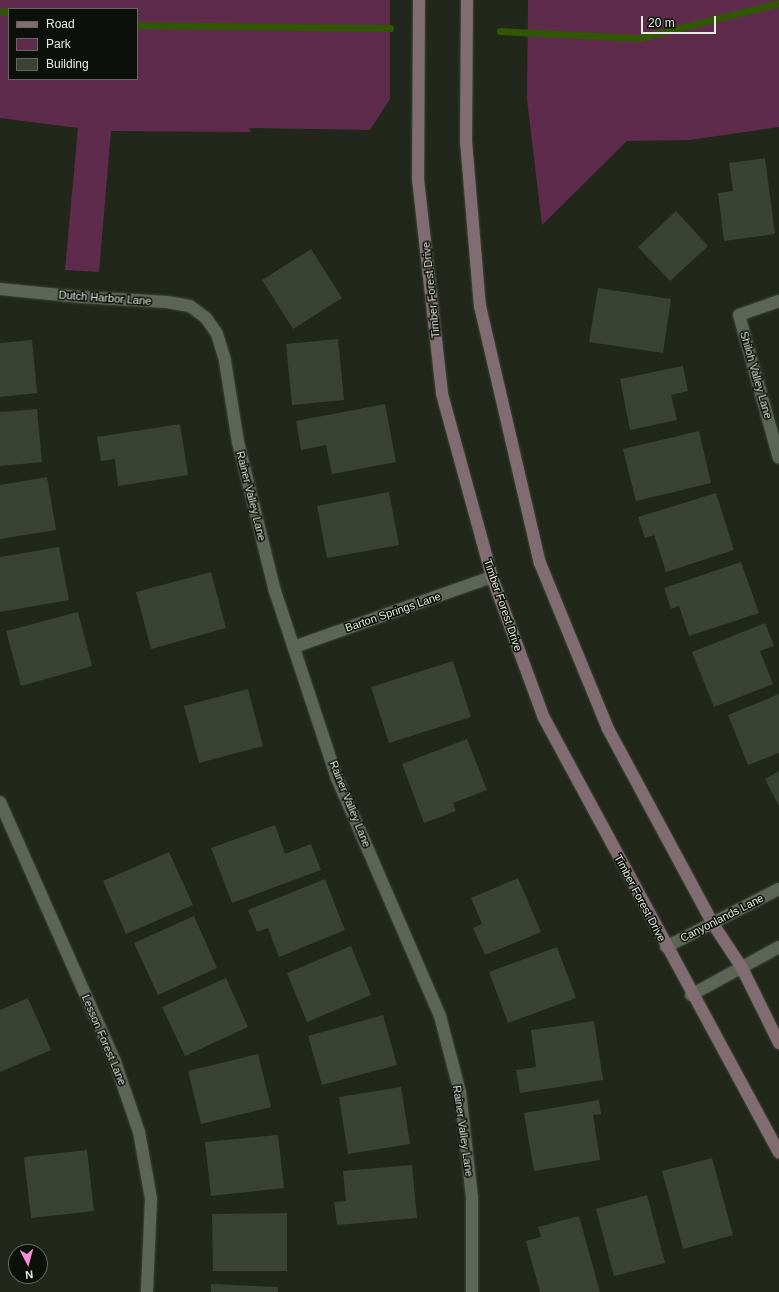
<!DOCTYPE html>
<html>
<head>
<meta charset="utf-8">
<style>
	body { margin:0 }
	#map { position:relative; width:779px; height:1292px; overflow:hidden; background:#21281b; font-family:Arial,sans-serif }
	div>[style] { position:absolute }
	.green>* { inset:0; background:#5e2b4c }
	.stream>* { height:7px; margin:-3.5px; padding:0 3.5px; transform-origin:3.5px; border-radius:3.5px; background:#315604 }
	.building>* { inset:0; background:#3a4234 }
	.roads { filter:drop-shadow(0 0 1px #3f453a) drop-shadow(0 0 1px #3f453a) }
	.minor>* { height:12px; margin:-6px; padding:0 6px; transform-origin:6px; border-radius:6px; background:#5d6656 }
	.secondary>* { height:12px; margin:-6px; padding:0 6px; transform-origin:6px; border-radius:6px; background:#816c72 }
	span { translate:-50% -50%; white-space:nowrap; text-align:center; line-height:1.15; -webkit-text-stroke:3px #0c100a; paint-order:stroke }
	.street-label { font-size:11px; color:#e6ebe2 }
	.legend { position:absolute; left:8px; top:8px; width:130px; height:72px; box-sizing:border-box; background:#0c100a; border:1px solid #636860; margin:0; padding:5px 7px; list-style:none; font-size:12px; color:#e6ebe2 }
	.legend li { display:flex; align-items:center; gap:8px; height:20px }
	.legend b { width:20px; border:1px solid #636860 }
	.north { position:absolute; left:8px; top:1244px; width:40px; height:40px; box-sizing:border-box; background:#0c100a; border:1px solid #636860; border-radius:50%; rotate:174deg; font-size:11px; font-weight:700; line-height:16px; text-align:center; color:#e6ebe2 }
	.north::after { content:''; display:block; margin:auto; width:14px; height:18px; background:#f690d0; clip-path:polygon(50% 0,100% 100%,50% 72%,0 100%) }
	.scale { position:absolute; left:641px; top:16px; width:75px; height:18px; box-sizing:border-box; border:2px solid #e6ebe2; border-top:0; padding-left:5px; font-size:12px; line-height:14px; white-space:nowrap; color:#e6ebe2; -webkit-text-stroke:3px #0c100a; paint-order:stroke }
</style>
</head>
<body>
<div id="map">
	<div class="green">
		<div style="clip-path:polygon(evenodd,0 0,390px 0,390px 99px,370px 130px,248px 128px,251px 132px,111px 131px,99px 272px,65px 270px,78px 128px,0 118px,0 0,9px 9px,137px 9px,137px 79px,9px 79px,9px 9px)"></div>
		<div style="clip-path:polygon(528px 0,779px 0,779px 127px,689px 140px,627px 141px,542px 225px,527px 99px)"></div>
	</div>
	<div class="stream">
		<div style="left:0;top:11px;width:9px;rotate:6deg"></div>
		<div style="left:137px;top:25px;width:253px;rotate:0.7deg"></div>
		<div style="left:500px;top:31px;width:139px;rotate:2.9deg"></div>
		<div style="left:639px;top:38px;width:144px;rotate:-14deg"></div>
	</div>
	<div class="building">
		<div style="clip-path:polygon(765px 158px,775px 234px,724px 241px,718px 193px,733px 191px,729px 163px)"></div>
		<div style="clip-path:polygon(676px 211px,708px 246px,670px 281px,638px 247px)"></div>
		<div style="clip-path:polygon(311px 249px,342px 298px,293px 329px,262px 280px)"></div>
		<div style="clip-path:polygon(598px 288px,671px 299px,663px 353px,589px 342px)"></div>
		<div style="clip-path:polygon(338px 339px,344px 400px,292px 405px,286px 344px)"></div>
		<div style="clip-path:polygon(32px 340px,37px 393px,0 397px,0 343px)"></div>
		<div style="clip-path:polygon(683px 366px,688px 391px,671px 395px,677px 420px,630px 430px,620px 379px)"></div>
		<div style="clip-path:polygon(385px 404px,396px 462px,332px 474px,326px 445px,301px 450px,296px 421px)"></div>
		<div style="clip-path:polygon(37px 409px,42px 462px,0 466px,0 412px)"></div>
		<div style="clip-path:polygon(180px 424px,188px 475px,118px 486px,115px 459px,101px 461px,97px 437px)"></div>
		<div style="clip-path:polygon(699px 431px,711px 483px,636px 501px,623px 449px)"></div>
		<div style="clip-path:polygon(47px 477px,56px 530px,0 539px,0 485px)"></div>
		<div style="clip-path:polygon(389px 492px,399px 545px,327px 558px,317px 506px)"></div>
		<div style="clip-path:polygon(716px 493px,734px 550px,666px 572px,654px 535px,645px 538px,638px 517px)"></div>
		<div style="clip-path:polygon(59px 547px,69px 600px,0 612px,0 557px)"></div>
		<div style="clip-path:polygon(741px 562px,759px 613px,689px 636px,679px 606px,671px 609px,664px 588px)"></div>
		<div style="clip-path:polygon(211px 572px,226px 628px,151px 649px,136px 592px)"></div>
		<div style="clip-path:polygon(78px 612px,92px 666px,21px 686px,6px 631px)"></div>
		<div style="clip-path:polygon(765px 623px,774px 646px,760px 651px,773px 684px,714px 707px,692px 652px)"></div>
		<div style="clip-path:polygon(453px 661px,471px 717px,389px 743px,371px 687px)"></div>
		<div style="clip-path:polygon(248px 689px,263px 746px,199px 763px,184px 706px)"></div>
		<div style="clip-path:polygon(779px 694px,779px 753px,748px 765px,728px 715px)"></div>
		<div style="clip-path:polygon(467px 739px,487px 790px,453px 803px,456px 811px,424px 823px,402px 764px)"></div>
		<div style="clip-path:polygon(779px 771px,779px 806px,765px 779px)"></div>
		<div style="clip-path:polygon(275px 825px,285px 854px,311px 844px,321px 870px,232px 903px,211px 848px)"></div>
		<div style="clip-path:polygon(169px 852px,193px 905px,126px 934px,103px 881px)"></div>
		<div style="clip-path:polygon(518px 878px,541px 932px,485px 955px,473px 928px,482px 924px,471px 898px)"></div>
		<div style="clip-path:polygon(325px 879px,345px 930px,279px 957px,268px 928px,257px 932px,248px 910px)"></div>
		<div style="clip-path:polygon(194px 916px,217px 968px,158px 995px,134px 943px)"></div>
		<div style="clip-path:polygon(351px 946px,371px 995px,307px 1022px,287px 973px)"></div>
		<div style="clip-path:polygon(557px 947px,576px 998px,508px 1023px,489px 972px)"></div>
		<div style="clip-path:polygon(226px 978px,248px 1027px,185px 1056px,162px 1007px)"></div>
		<div style="clip-path:polygon(28px 998px,51px 1050px,0 1072px,0 1010px)"></div>
		<div style="clip-path:polygon(383px 1015px,397px 1065px,322px 1085px,308px 1036px)"></div>
		<div style="clip-path:polygon(594px 1021px,603px 1080px,520px 1093px,516px 1070px,536px 1067px,531px 1030px)"></div>
		<div style="clip-path:polygon(258px 1054px,271px 1107px,201px 1124px,188px 1071px)"></div>
		<div style="clip-path:polygon(401px 1087px,410px 1144px,348px 1154px,339px 1097px)"></div>
		<div style="clip-path:polygon(599px 1100px,601px 1114px,593px 1115px,600px 1160px,534px 1171px,524px 1113px)"></div>
		<div style="clip-path:polygon(278px 1135px,284px 1188px,211px 1196px,205px 1142px)"></div>
		<div style="clip-path:polygon(87px 1150px,94px 1211px,31px 1218px,24px 1157px)"></div>
		<div style="clip-path:polygon(712px 1158px,733px 1235px,683px 1249px,662px 1171px)"></div>
		<div style="clip-path:polygon(412px 1165px,417px 1218px,337px 1225px,334px 1202px,346px 1201px,343px 1171px)"></div>
		<div style="clip-path:polygon(647px 1195px,665px 1263px,614px 1276px,596px 1209px)"></div>
		<div style="clip-path:polygon(287px 1213px,287px 1271px,213px 1271px,212px 1214px)"></div>
		<div style="clip-path:polygon(579px 1216px,600px 1292px,540px 1292px,526px 1241px,541px 1237px,538px 1227px)"></div>
		<div style="clip-path:polygon(211px 1284px,278px 1287px,278px 1292px,211px 1292px)"></div>
	</div>
	<div class="roads">
		<div class="minor">
			<div style="left:0;top:289px;width:81px;rotate:5.6deg"></div>
			<div style="left:81px;top:297px;width:86px;rotate:3.3deg"></div>
			<div style="left:167px;top:302px;width:23px;rotate:10deg"></div>
			<div style="left:190px;top:306px;width:20px;rotate:37deg"></div>
			<div style="left:206px;top:318px;width:19px;rotate:55deg"></div>
			<div style="left:217px;top:334px;width:28px;rotate:73deg"></div>
			<div style="left:225px;top:361px;width:82px;rotate:80.9deg"></div>
			<div style="left:238px;top:442px;width:154px;rotate:76.1deg"></div>
			<div style="left:275px;top:591px;width:197px;rotate:71.7deg"></div>
			<div style="left:337px;top:778px;width:259px;rotate:66.6deg"></div>
			<div style="left:440px;top:1016px;width:79px;rotate:75.3deg"></div>
			<div style="left:460px;top:1092px;width:107px;rotate:83.5deg"></div>
			<div style="left:472px;top:1198px;width:94px;rotate:90deg"></div>
			<div style="left:779px;top:301px;width:42px;rotate:160.7deg"></div>
			<div style="left:739px;top:315px;width:148px;rotate:74.4deg"></div>
			<div style="left:294px;top:647px;width:210px;rotate:-19.5deg"></div>
			<div style="left:0;top:802px;width:284px;rotate:66.1deg"></div>
			<div style="left:115px;top:1062px;width:74px;rotate:71.1deg"></div>
			<div style="left:139px;top:1132px;width:68px;rotate:79.8deg"></div>
			<div style="left:151px;top:1199px;width:93px;rotate:92.5deg"></div>
			<div style="left:666px;top:947px;width:127px;rotate:-27.2deg"></div>
			<div style="left:691px;top:995px;width:100px;rotate:-28.6deg"></div>
		</div>
		<div class="secondary">
			<div style="left:419px;top:0;width:179px;rotate:90.3deg"></div>
			<div style="left:418px;top:179px;width:216px;rotate:83.6deg"></div>
			<div style="left:442px;top:394px;width:190px;rotate:74.7deg"></div>
			<div style="left:492px;top:577px;width:150px;rotate:69.8deg"></div>
			<div style="left:544px;top:718px;width:494px;rotate:61.6deg"></div>
			<div style="left:467px;top:0;width:141px;rotate:90.4deg"></div>
			<div style="left:466px;top:141px;width:166px;rotate:85.2deg"></div>
			<div style="left:480px;top:306px;width:264px;rotate:76.9deg"></div>
			<div style="left:540px;top:563px;width:179px;rotate:67.7deg"></div>
			<div style="left:608px;top:729px;width:221px;rotate:61.7deg"></div>
			<div style="left:713px;top:924px;width:53px;rotate:56.6deg"></div>
			<div style="left:742px;top:968px;width:84px;rotate:63.7deg"></div>
		</div>
	</div>
	<div class="street-label">
		<span style="left:431px;top:290px;rotate:-96deg">Timber Forest Drive</span>
		<span style="left:105px;top:298px;rotate:4deg">Dutch Harbor Lane</span>
		<span style="left:756px;top:375px;rotate:74deg">Shiloh Valley Lane</span>
		<span style="left:251px;top:496px;rotate:76deg">Rainer Valley Lane</span>
		<span style="left:503px;top:605px;rotate:71deg">Timber Forest Drive</span>
		<span style="left:393px;top:612px;rotate:-19deg">Barton Springs Lane</span>
		<span style="left:350px;top:804px;rotate:68deg">Rainer Valley Lane</span>
		<span style="left:640px;top:898px;rotate:62deg">Timber Forest Drive</span>
		<span style="left:722px;top:918px;rotate:-27deg">Canyonlands Lane</span>
		<span style="left:104px;top:1040px;rotate:67deg">Lesson Forest Lane</span>
		<span style="left:463px;top:1131px;rotate:82deg">Rainer Valley Lane</span>
	</div>
	<ul class="legend">
	<li><b style="height:5px;background:#816c72"></b>Road</li>
	<li><b style="height:11px;background:#5e2b4c"></b>Park</li>
	<li><b style="height:11px;background:#3a4234"></b>Building</li>
	</ul>
	<div class="north">N</div>
	<div class="scale">20 m</div>
</div>
</body>
</html>
